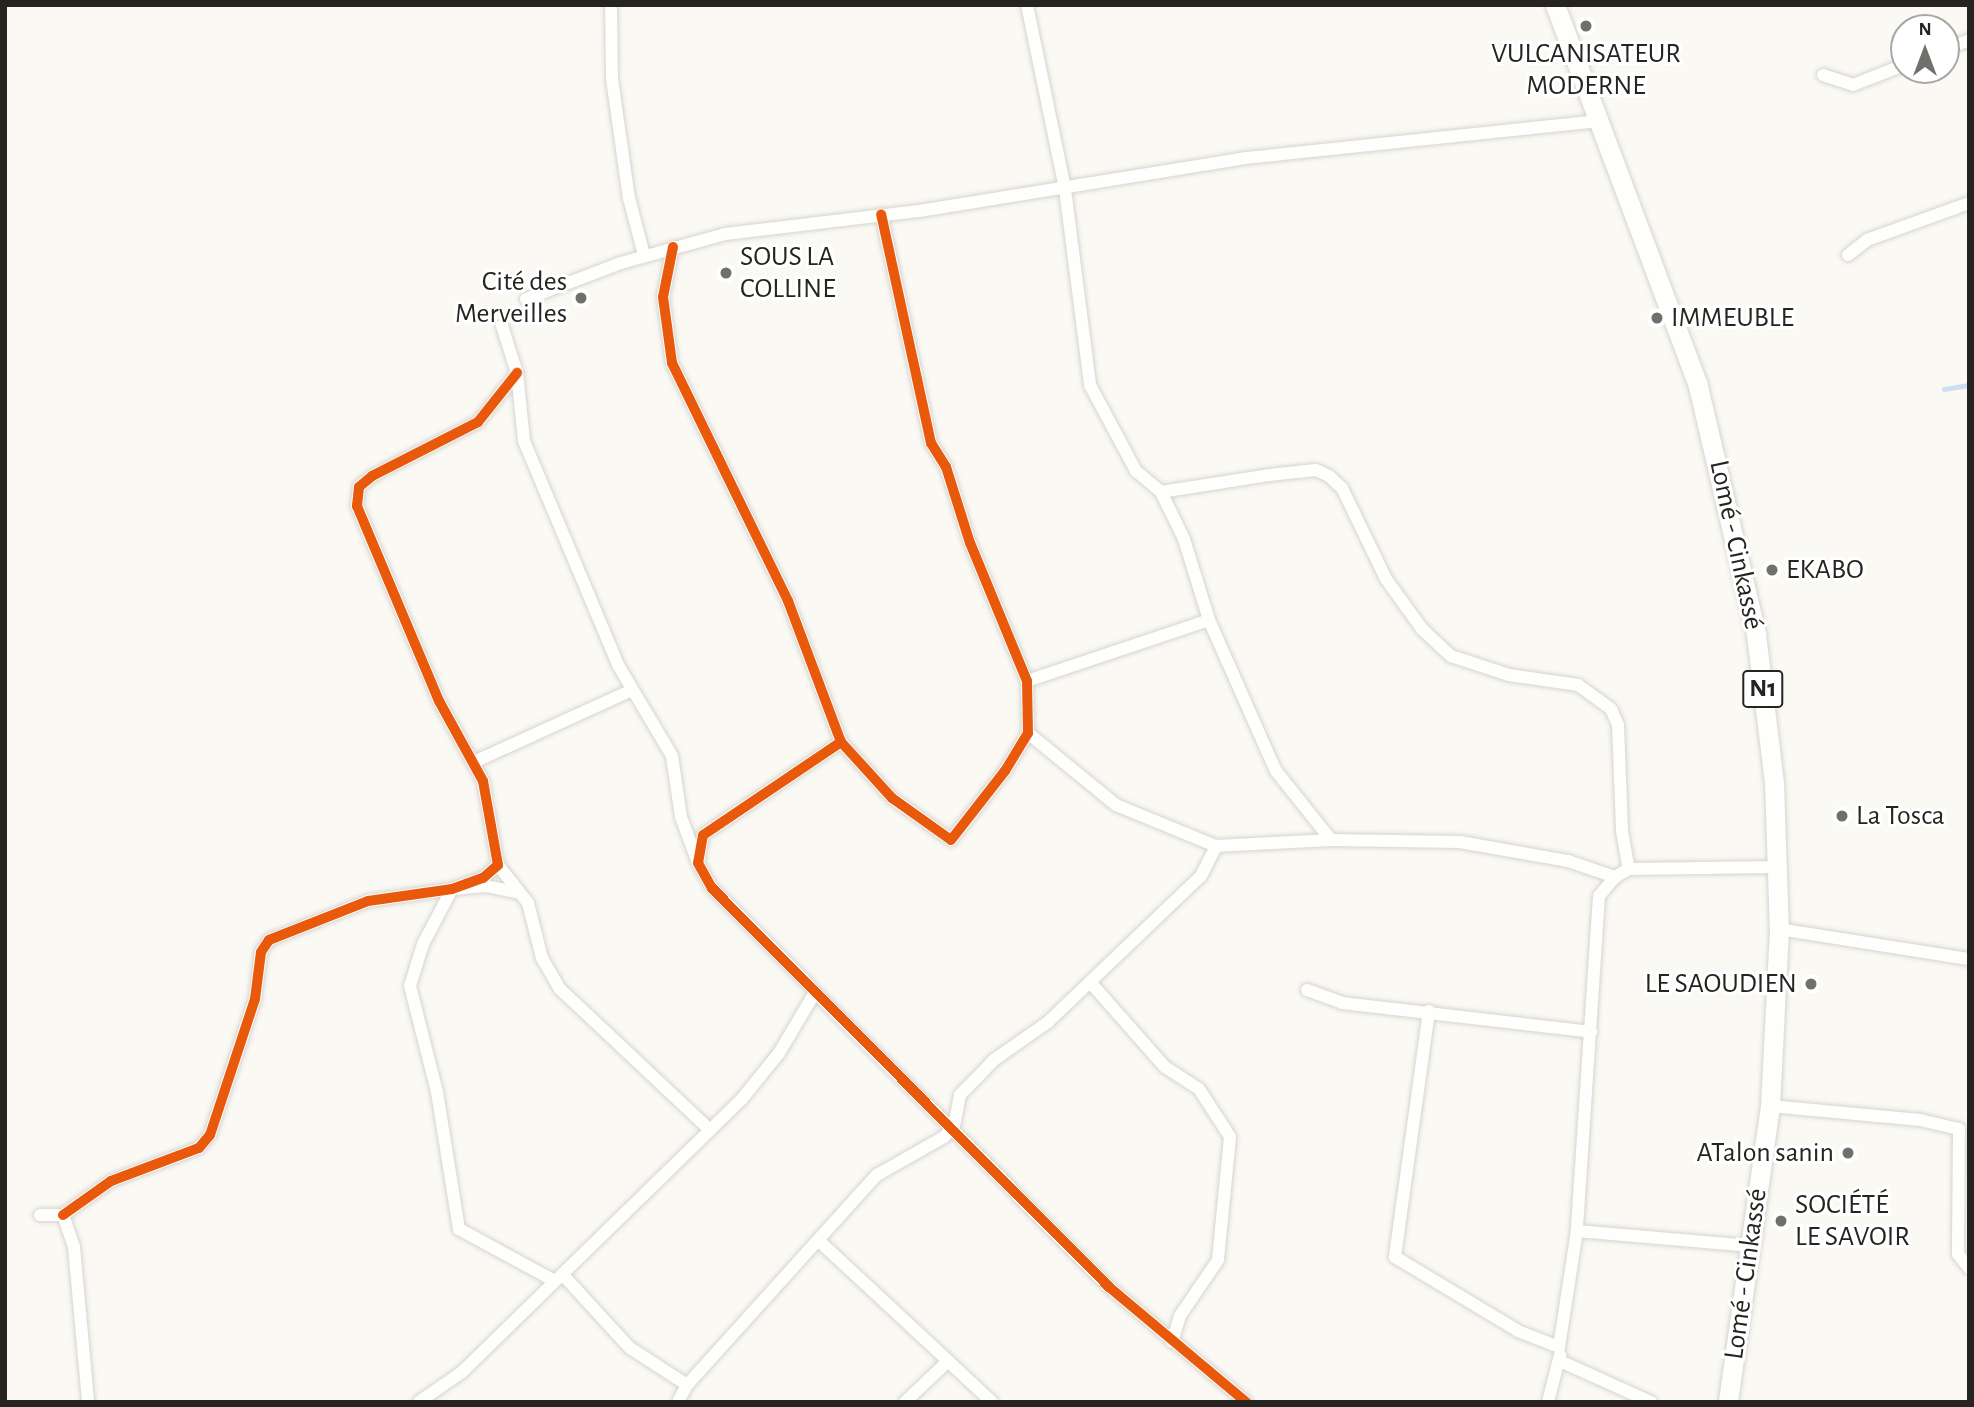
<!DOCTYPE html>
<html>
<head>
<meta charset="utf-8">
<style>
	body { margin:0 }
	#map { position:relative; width:1974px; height:1407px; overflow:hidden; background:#fbf9f4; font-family:"Alegreya Sans",sans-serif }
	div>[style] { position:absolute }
	.stream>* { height:4.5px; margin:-2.25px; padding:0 2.25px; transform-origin:2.25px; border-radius:2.25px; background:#cbdef5 }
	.roads { filter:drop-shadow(0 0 2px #d6d4d0) drop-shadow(0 0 2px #d6d4d0) }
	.minor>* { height:12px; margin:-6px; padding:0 6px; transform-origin:6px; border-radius:6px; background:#fefefd }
	.trunk>* { height:19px; margin:-9.5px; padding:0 9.5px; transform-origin:9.5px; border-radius:9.5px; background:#fefefd }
	.cycleway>* { height:10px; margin:-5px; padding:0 5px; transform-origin:5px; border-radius:5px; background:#e8590c }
	.dots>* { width:19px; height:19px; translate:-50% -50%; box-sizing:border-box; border:4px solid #fff; border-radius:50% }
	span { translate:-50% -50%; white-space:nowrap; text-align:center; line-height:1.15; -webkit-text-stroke:6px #fff; paint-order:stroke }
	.shield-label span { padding:2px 5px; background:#fff; border:2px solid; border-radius:5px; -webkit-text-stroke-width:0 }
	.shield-label { font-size:26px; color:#262421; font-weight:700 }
	.poi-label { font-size:28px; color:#262421 }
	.left { translate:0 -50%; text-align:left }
	.right { translate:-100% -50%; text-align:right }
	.street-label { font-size:28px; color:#262421 }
	.frame { position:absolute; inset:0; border:7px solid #262421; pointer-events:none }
	.north { position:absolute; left:1890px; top:14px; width:70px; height:70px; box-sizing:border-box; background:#fff; border:2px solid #a8a7a6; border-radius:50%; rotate:0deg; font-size:19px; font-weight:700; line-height:28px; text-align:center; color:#262421 }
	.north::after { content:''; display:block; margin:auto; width:24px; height:32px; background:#716f6b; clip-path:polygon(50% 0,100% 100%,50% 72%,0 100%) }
</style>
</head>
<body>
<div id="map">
	<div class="stream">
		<div style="left:1944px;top:389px;width:25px;rotate:-9deg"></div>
	</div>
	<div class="roads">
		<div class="minor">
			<div style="left:611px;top:5px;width:74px;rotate:89.2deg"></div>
			<div style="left:612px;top:79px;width:120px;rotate:81.9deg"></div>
			<div style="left:629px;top:198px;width:59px;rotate:75.3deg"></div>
			<div style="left:1027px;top:5px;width:188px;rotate:78.3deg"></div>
			<div style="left:1065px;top:189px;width:198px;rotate:82.7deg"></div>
			<div style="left:1090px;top:385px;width:98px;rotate:61.9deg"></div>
			<div style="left:1136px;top:471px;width:33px;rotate:40deg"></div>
			<div style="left:1161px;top:492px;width:52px;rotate:63.9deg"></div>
			<div style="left:1184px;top:539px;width:85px;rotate:72.8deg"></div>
			<div style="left:1209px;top:620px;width:165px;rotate:66.1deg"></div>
			<div style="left:1276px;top:771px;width:88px;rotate:51.4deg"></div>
			<div style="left:1946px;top:49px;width:25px;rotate:-21deg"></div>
			<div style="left:1823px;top:75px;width:32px;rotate:18deg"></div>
			<div style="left:1853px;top:85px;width:55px;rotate:-21.4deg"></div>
			<div style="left:673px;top:247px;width:51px;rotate:101.3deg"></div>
			<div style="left:663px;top:297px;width:67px;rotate:82.2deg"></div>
			<div style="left:672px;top:363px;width:265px;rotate:64deg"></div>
			<div style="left:788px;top:601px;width:151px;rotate:69.4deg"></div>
			<div style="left:841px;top:742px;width:76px;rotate:47.7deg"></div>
			<div style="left:892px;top:798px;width:72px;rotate:35.4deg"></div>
			<div style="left:951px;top:840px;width:88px;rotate:-52deg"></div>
			<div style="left:1005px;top:771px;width:44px;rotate:-58.8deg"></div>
			<div style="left:1028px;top:733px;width:52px;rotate:-91.1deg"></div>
			<div style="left:1027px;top:681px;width:149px;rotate:-112.4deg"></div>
			<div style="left:970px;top:543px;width:80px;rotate:-107.5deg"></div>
			<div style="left:946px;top:467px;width:28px;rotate:-122deg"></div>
			<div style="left:931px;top:443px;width:234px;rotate:-102.3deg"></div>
			<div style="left:1848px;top:255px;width:24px;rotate:-38deg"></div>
			<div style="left:1867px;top:240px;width:109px;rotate:-19.9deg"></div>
			<div style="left:526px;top:299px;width:102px;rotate:-20.8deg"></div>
			<div style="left:621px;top:263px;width:108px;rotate:-15.6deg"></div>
			<div style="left:725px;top:234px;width:195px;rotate:-6.8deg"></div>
			<div style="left:919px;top:211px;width:331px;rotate:-9.2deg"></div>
			<div style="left:1246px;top:158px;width:356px;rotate:-6deg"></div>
			<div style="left:502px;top:326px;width:49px;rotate:72.3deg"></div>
			<div style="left:517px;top:373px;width:68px;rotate:84.1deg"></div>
			<div style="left:524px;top:441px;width:243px;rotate:67.2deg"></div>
			<div style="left:618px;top:665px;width:106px;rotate:59.3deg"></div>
			<div style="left:672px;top:756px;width:62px;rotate:81.6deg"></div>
			<div style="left:681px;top:817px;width:49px;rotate:69.7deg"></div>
			<div style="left:1161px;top:492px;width:109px;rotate:-8.9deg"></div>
			<div style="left:1269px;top:475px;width:47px;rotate:-6.1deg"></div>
			<div style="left:1316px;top:470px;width:14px;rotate:25deg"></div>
			<div style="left:1329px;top:476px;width:18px;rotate:43deg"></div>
			<div style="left:1342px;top:488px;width:101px;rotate:64.2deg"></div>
			<div style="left:1386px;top:579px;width:62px;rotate:54.2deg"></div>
			<div style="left:1422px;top:629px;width:40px;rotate:43deg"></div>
			<div style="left:1451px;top:656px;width:61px;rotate:18.1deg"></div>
			<div style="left:1509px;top:675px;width:70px;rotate:8.2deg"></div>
			<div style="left:1578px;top:685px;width:41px;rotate:36deg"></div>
			<div style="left:1611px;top:709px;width:17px;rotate:66deg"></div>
			<div style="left:1618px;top:725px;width:106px;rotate:87.8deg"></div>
			<div style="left:1622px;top:831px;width:39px;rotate:80deg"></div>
			<div style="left:1027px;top:681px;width:192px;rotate:-18.5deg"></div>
			<div style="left:1028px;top:733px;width:114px;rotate:39.3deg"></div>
			<div style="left:1116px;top:805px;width:108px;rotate:22.3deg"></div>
			<div style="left:1216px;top:846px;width:115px;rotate:-3deg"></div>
			<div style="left:1331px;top:840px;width:129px;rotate:0.9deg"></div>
			<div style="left:1460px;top:842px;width:110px;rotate:10deg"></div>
			<div style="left:1568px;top:861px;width:50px;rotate:18.8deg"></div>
			<div style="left:1615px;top:877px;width:16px;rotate:-30deg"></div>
			<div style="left:1629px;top:869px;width:148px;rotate:-0.8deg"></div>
			<div style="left:841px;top:742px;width:166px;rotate:146deg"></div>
			<div style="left:703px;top:835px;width:28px;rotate:100deg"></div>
			<div style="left:698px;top:863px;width:29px;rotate:61deg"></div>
			<div style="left:712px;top:888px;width:563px;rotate:45.14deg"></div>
			<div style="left:1109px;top:1287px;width:179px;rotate:40deg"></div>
			<div style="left:474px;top:762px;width:174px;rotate:-24.5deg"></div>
			<div style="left:498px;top:865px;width:48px;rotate:51.7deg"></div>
			<div style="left:528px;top:903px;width:57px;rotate:75.7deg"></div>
			<div style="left:542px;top:958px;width:36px;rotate:60deg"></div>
			<div style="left:560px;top:989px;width:204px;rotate:43.2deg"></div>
			<div style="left:1615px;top:877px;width:25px;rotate:130deg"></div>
			<div style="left:1599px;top:896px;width:336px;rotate:93.8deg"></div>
			<div style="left:1577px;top:1231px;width:175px;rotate:4.9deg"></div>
			<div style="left:515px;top:892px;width:30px;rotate:-168deg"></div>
			<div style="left:486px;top:886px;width:34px;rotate:175deg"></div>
			<div style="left:452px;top:889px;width:62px;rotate:117.8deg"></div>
			<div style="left:423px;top:944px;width:44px;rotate:107.2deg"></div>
			<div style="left:410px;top:986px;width:109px;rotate:75.7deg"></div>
			<div style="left:437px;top:1092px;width:139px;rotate:80.9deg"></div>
			<div style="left:459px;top:1229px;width:107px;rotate:28.5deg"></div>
			<div style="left:1779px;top:929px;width:192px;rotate:9deg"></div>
			<div style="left:1090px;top:982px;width:113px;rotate:48.6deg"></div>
			<div style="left:1165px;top:1067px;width:40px;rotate:32.9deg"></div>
			<div style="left:1199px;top:1089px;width:57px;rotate:57.1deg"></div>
			<div style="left:1230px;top:1137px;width:124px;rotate:95.6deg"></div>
			<div style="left:1218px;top:1260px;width:68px;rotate:124.2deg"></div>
			<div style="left:1180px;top:1316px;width:27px;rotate:107deg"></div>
			<div style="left:1307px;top:990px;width:37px;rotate:20deg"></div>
			<div style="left:1342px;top:1003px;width:251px;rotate:6.6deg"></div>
			<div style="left:1429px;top:1011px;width:248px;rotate:97.9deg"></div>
			<div style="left:1395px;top:1257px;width:144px;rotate:31deg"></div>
			<div style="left:1518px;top:1331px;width:44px;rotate:21.3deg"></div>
			<div style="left:1559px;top:1347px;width:117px;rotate:-81.2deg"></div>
			<div style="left:1770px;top:1106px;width:151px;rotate:5.3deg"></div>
			<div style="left:1920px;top:1120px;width:40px;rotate:13deg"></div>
			<div style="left:1959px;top:1129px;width:125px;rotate:90.5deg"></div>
			<div style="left:1958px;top:1254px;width:18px;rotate:52deg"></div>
			<div style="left:40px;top:1215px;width:23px"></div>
			<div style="left:63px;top:1215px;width:34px;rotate:71deg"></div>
			<div style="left:74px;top:1247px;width:156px;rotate:84.8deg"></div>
			<div style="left:63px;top:1215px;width:59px;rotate:-35.3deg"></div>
			<div style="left:111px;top:1181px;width:94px;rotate:-20.6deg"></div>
			<div style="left:199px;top:1148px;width:17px;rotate:-50deg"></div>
			<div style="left:210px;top:1135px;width:143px;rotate:-71.7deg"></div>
			<div style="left:255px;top:999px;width:47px;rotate:-82.7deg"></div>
			<div style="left:261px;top:952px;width:14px;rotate:-56deg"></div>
			<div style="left:269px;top:940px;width:106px;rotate:-21.5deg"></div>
			<div style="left:368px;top:901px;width:85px;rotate:-8.1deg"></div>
			<div style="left:452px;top:889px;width:33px;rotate:-20deg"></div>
			<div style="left:483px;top:878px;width:20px;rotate:-41deg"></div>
			<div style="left:498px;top:865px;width:85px;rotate:-100.1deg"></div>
			<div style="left:483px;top:781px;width:91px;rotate:-118.8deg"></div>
			<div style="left:439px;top:701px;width:212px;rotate:-112.8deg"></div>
			<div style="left:357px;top:506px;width:19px;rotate:-84deg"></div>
			<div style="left:359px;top:487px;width:17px;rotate:-40deg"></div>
			<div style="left:372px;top:476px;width:119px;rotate:-27deg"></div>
			<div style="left:478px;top:422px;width:63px;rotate:-51.5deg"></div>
			<div style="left:818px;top:1240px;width:178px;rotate:42.9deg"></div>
			<div style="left:563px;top:1275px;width:99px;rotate:47.5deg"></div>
			<div style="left:630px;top:1348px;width:68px;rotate:33deg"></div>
			<div style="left:687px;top:1385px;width:19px;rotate:118deg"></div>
			<div style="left:1560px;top:1361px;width:100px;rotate:24.3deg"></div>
			<div style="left:687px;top:1385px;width:283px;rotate:-47.9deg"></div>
			<div style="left:877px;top:1175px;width:77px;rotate:-29.6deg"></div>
			<div style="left:944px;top:1137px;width:15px;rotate:-48deg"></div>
			<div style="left:954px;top:1126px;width:32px;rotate:-79deg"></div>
			<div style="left:960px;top:1095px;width:49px;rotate:-45.8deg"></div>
			<div style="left:994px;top:1060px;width:66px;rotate:-35.1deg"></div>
			<div style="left:1048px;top:1022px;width:211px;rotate:-43.7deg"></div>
			<div style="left:1201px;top:876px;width:34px;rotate:-63deg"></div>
			<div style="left:419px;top:1402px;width:52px;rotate:-34.9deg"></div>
			<div style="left:462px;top:1372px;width:390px;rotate:-44.3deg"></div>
			<div style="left:741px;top:1100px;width:60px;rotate:-51deg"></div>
			<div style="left:779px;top:1053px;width:69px;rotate:-59.3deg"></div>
			<div style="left:905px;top:1402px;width:59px;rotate:-43.6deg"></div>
			<div style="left:948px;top:1361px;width:60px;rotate:43deg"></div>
			<div style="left:1548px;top:1402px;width:49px;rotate:-75.7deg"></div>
		</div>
		<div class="trunk">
			<div style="left:1555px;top:5px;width:403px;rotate:69.4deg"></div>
			<div style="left:1697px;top:382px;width:259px;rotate:76.8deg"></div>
			<div style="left:1756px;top:634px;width:149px;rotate:83.1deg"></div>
			<div style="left:1774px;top:782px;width:147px;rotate:88.1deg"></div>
			<div style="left:1779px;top:929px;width:177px;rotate:92.9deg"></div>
			<div style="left:1770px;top:1106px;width:299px;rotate:98.1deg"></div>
		</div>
	</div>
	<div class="cycleway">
		<div style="left:673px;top:247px;width:51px;rotate:101.3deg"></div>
		<div style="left:663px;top:297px;width:67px;rotate:82.2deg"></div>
		<div style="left:672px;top:363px;width:265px;rotate:64deg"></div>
		<div style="left:788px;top:601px;width:151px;rotate:69.4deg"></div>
		<div style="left:841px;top:742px;width:76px;rotate:47.7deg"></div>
		<div style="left:892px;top:798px;width:72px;rotate:35.4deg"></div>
		<div style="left:951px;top:840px;width:88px;rotate:-52deg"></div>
		<div style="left:1005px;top:771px;width:44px;rotate:-58.8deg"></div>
		<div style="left:1028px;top:733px;width:52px;rotate:-91.1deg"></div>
		<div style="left:1027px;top:681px;width:149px;rotate:-112.4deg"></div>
		<div style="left:970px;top:543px;width:80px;rotate:-107.5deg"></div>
		<div style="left:946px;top:467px;width:28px;rotate:-122deg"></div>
		<div style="left:931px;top:443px;width:234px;rotate:-102.3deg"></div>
		<div style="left:841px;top:742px;width:166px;rotate:146deg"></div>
		<div style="left:703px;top:835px;width:28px;rotate:100deg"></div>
		<div style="left:698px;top:863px;width:29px;rotate:61deg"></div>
		<div style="left:712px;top:888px;width:563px;rotate:45.14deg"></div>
		<div style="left:1109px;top:1287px;width:179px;rotate:40deg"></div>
		<div style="left:63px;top:1215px;width:59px;rotate:-35.3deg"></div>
		<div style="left:111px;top:1181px;width:94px;rotate:-20.6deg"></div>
		<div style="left:199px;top:1148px;width:17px;rotate:-50deg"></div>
		<div style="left:210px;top:1135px;width:143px;rotate:-71.7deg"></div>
		<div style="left:255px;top:999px;width:47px;rotate:-82.7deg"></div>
		<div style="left:261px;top:952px;width:14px;rotate:-56deg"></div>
		<div style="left:269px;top:940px;width:106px;rotate:-21.5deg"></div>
		<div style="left:368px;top:901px;width:85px;rotate:-8.1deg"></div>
		<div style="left:452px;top:889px;width:33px;rotate:-20deg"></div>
		<div style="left:483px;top:878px;width:20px;rotate:-41deg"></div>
		<div style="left:498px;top:865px;width:85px;rotate:-100.1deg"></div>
		<div style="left:483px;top:781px;width:91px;rotate:-118.8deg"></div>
		<div style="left:439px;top:701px;width:212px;rotate:-112.8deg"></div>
		<div style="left:357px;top:506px;width:19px;rotate:-84deg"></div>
		<div style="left:359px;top:487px;width:17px;rotate:-40deg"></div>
		<div style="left:372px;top:476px;width:119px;rotate:-27deg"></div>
		<div style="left:478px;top:422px;width:63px;rotate:-51.5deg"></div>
	</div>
	<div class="dots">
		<div style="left:1586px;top:26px;background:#716f6b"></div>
		<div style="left:726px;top:273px;background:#716f6b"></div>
		<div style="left:581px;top:298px;background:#716f6b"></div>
		<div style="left:1657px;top:318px;background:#716f6b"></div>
		<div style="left:1772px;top:570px;background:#716f6b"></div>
		<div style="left:1842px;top:816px;background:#716f6b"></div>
		<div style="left:1811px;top:984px;background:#716f6b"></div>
		<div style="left:1848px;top:1153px;background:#716f6b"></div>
		<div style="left:1781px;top:1221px;background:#716f6b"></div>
	</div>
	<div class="shield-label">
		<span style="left:1763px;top:689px">N1</span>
	</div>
	<div class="poi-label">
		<span style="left:1586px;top:70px">VULCANISATEUR<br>MODERNE</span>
		<span class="left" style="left:740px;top:273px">SOUS LA<br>COLLINE</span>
		<span class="right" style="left:567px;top:298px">Cité des<br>Merveilles</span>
		<span class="left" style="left:1671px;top:318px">IMMEUBLE</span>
		<span class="left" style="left:1786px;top:570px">EKABO</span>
		<span class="left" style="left:1856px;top:816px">La Tosca</span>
		<span class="right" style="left:1797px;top:984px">LE SAOUDIEN</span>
		<span class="right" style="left:1834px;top:1153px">ATalon sanin</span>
		<span class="left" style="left:1795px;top:1221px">SOCIÉTÉ<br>LE SAVOIR</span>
	</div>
	<div class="street-label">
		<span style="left:1736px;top:545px;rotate:78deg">Lomé - Cinkassé</span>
		<span style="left:1746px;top:1274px;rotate:-82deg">Lomé - Cinkassé</span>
	</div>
	<div class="frame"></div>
	<div class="north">N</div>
</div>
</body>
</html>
